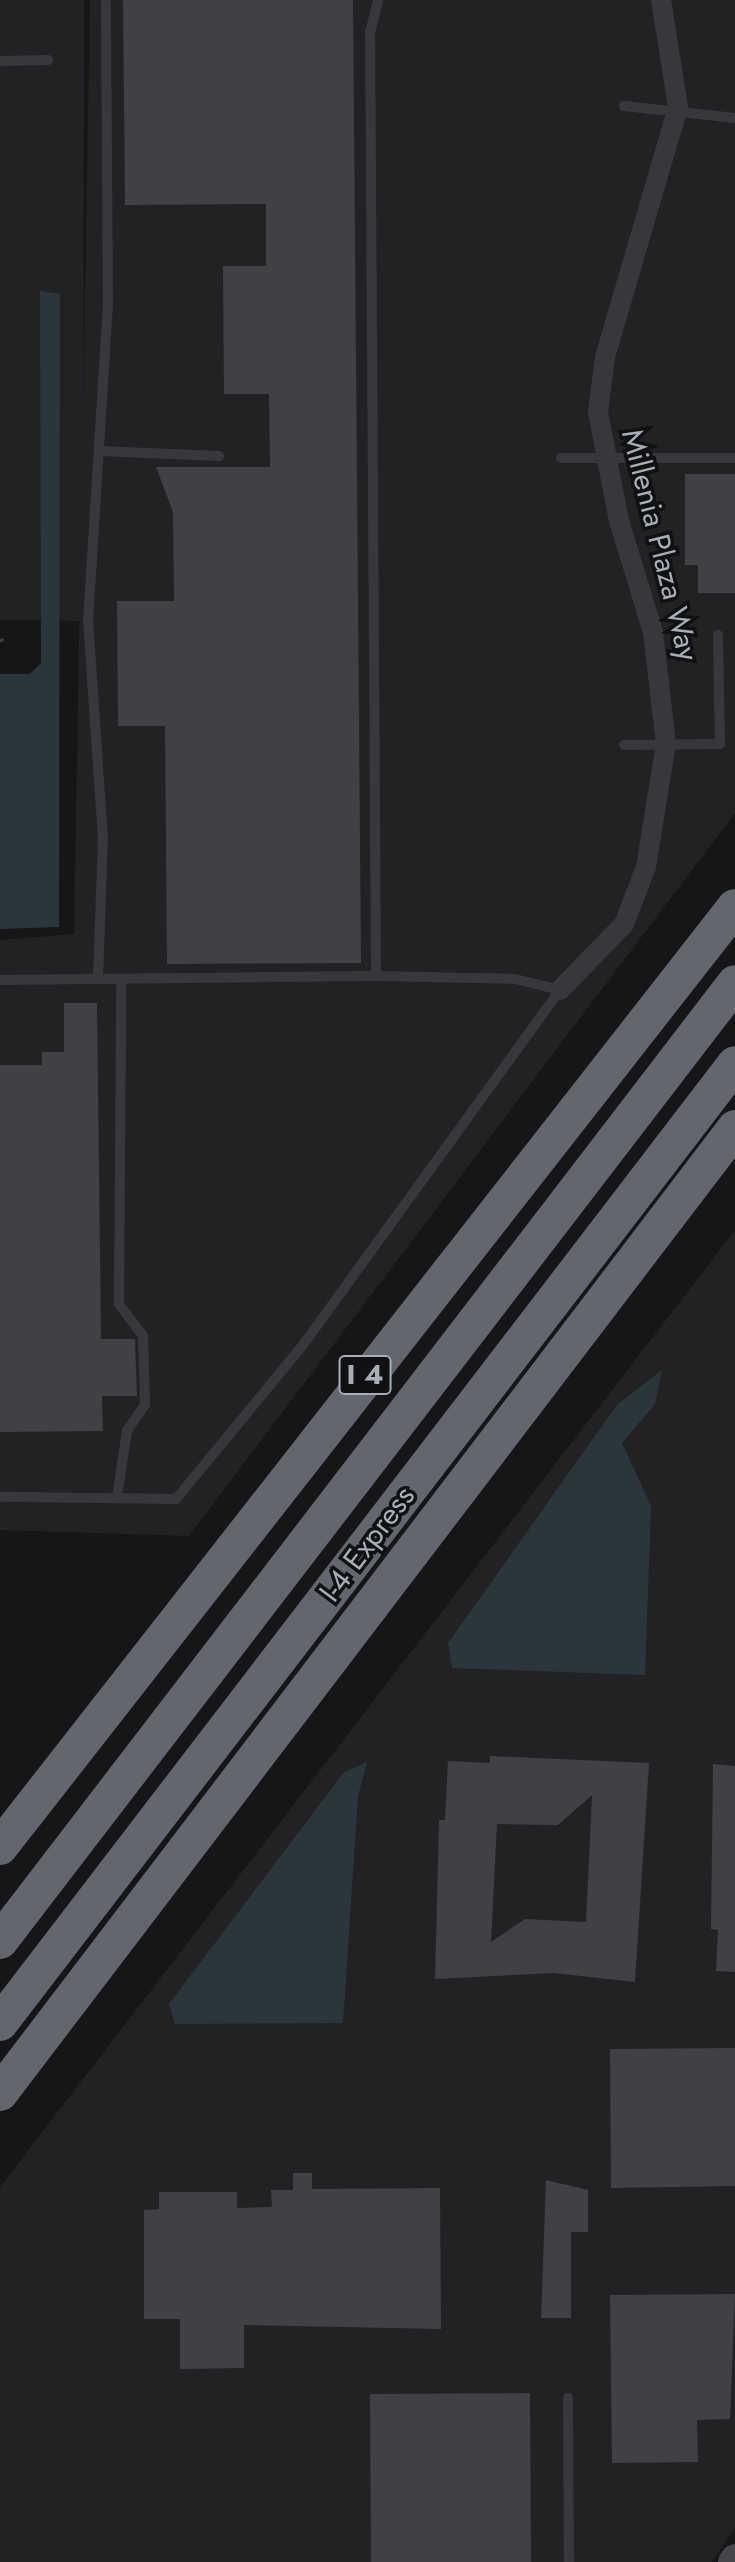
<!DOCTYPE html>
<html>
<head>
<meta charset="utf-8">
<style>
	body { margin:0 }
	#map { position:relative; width:735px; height:2562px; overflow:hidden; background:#161618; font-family:Jost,sans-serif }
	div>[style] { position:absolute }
	.built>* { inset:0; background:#222225 }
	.water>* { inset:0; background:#2b363c }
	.building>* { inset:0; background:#404145 }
	.path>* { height:3px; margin-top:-1.5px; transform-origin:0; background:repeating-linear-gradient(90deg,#3d3f44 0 4px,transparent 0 10px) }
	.lane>* { height:10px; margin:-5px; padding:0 5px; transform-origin:5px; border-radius:5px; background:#37383d }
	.street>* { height:20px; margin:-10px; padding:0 10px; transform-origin:10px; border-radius:10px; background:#37383d }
	.secondary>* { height:28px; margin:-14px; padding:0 14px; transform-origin:14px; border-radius:14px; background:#45474d }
	.highway>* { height:36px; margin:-18px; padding:0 18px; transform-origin:18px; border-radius:18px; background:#62666e }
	span { translate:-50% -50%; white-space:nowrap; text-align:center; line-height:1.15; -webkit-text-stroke:7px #111113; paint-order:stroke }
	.shield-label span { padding:2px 6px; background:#111113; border:2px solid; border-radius:6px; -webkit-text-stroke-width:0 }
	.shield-label { font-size:28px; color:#a7aeb8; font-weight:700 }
	.street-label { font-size:30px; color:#a7aeb8 }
</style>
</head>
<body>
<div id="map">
	<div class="built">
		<div style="clip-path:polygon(0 0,84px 0,83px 621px,0 620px)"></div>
		<div style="clip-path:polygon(90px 0,735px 0,735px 813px,189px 1536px,0 1530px,0 940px,74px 934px)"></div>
		<div style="clip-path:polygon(735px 1230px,735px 2527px,712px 2562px,0 2562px,0 2187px)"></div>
	</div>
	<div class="water">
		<div style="clip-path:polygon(40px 291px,60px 294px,59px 927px,0 929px,0 674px,30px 674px,41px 663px)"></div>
		<div style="clip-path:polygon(662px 1370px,655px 1404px,622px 1443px,651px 1506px,645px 1675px,452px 1668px,448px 1643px,617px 1405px)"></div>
		<div style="clip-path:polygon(367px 1762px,358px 1796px,343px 2023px,175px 2024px,169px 2004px,344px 1772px)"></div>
	</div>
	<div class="building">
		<div style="clip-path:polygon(123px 0,353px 0,361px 963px,167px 964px,165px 726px,118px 726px,117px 601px,174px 601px,173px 512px,156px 467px,270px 467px,269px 394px,224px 394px,223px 266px,266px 266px,266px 204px,125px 205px)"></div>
		<div style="clip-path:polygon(685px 474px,735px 474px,735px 593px,698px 593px,698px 565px,685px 565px)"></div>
		<div style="clip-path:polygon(64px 1003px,97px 1003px,101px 1339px,135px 1339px,137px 1396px,102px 1396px,103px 1431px,0 1432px,0 1065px,42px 1065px,42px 1052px,64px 1052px)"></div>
		<div style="clip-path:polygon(evenodd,490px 1756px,649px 1763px,635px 1982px,554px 1973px,435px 1979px,439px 1820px,445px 1820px,448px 1761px,490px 1763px,490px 1756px,592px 1795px,586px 1922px,525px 1919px,491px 1942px,497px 1824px,558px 1825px,592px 1795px)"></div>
		<div style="clip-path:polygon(713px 1764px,735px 1766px,735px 1972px,716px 1971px,718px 1930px,711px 1929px)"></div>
		<div style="clip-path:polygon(735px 2048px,735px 2186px,611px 2188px,610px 2049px)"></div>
		<div style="clip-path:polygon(293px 2173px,312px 2173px,312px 2189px,440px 2188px,441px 2329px,244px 2325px,244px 2368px,180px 2369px,180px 2319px,144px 2319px,144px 2210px,159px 2209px,159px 2192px,237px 2192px,237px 2208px,272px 2207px,271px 2190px,293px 2190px)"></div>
		<div style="clip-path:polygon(546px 2180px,588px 2190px,588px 2232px,571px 2232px,571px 2318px,541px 2318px)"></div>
		<div style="clip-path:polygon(735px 2294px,730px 2419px,697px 2420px,698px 2462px,612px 2463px,610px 2295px)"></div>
		<div style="clip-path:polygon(530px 2393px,531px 2562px,371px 2562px,370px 2394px)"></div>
	</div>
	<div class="path">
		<div style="left:0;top:641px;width:5px;rotate:-37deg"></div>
	</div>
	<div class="lane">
		<div style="left:0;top:61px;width:48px;rotate:-1.2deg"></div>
		<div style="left:624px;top:106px;width:112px;rotate:6.2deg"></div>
		<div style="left:99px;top:451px;width:120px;rotate:2.4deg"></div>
		<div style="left:561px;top:458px;width:174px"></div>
		<div style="left:624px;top:745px;width:96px;rotate:-0.6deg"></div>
		<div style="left:720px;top:744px;width:109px;rotate:-91.1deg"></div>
		<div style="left:376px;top:976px;width:943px;rotate:-90.36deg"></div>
		<div style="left:370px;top:33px;width:34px;rotate:-76deg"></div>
		<div style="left:98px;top:979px;width:140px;rotate:-88deg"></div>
		<div style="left:103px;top:839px;width:219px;rotate:-93.9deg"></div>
		<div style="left:88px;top:621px;width:317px;rotate:-86.4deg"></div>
		<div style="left:108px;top:305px;width:305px;rotate:-90.4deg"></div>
		<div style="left:0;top:980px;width:376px;rotate:-0.6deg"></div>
		<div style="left:376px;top:976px;width:139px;rotate:1.2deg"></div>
		<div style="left:515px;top:979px;width:46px;rotate:13.7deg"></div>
		<div style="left:560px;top:990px;width:438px;rotate:125.9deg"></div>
		<div style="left:303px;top:1345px;width:200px;rotate:129.5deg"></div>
		<div style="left:176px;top:1499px;width:176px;rotate:-179.3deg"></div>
		<div style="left:117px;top:1497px;width:67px;rotate:-81.4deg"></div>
		<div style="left:127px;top:1431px;width:32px;rotate:-56deg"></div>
		<div style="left:145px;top:1404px;width:68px;rotate:-91.7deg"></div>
		<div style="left:143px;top:1336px;width:40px;rotate:-127deg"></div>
		<div style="left:119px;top:1304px;width:325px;rotate:-89.6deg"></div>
		<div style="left:568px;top:2398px;width:164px;rotate:89.7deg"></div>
	</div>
	<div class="street">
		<div style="left:560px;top:990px;width:92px;rotate:-45.9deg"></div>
		<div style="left:624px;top:924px;width:61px;rotate:-68.9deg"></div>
		<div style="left:646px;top:867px;width:125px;rotate:-80.8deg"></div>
		<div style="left:666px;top:744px;width:113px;rotate:-96.6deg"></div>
		<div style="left:653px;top:632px;width:116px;rotate:-107deg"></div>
		<div style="left:619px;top:521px;width:111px;rotate:-100.9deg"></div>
		<div style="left:598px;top:412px;width:55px;rotate:-82.7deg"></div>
		<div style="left:605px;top:357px;width:260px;rotate:-73.7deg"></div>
		<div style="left:678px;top:107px;width:108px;rotate:-99deg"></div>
	</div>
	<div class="secondary">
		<div style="left:732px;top:2562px;width:5px;rotate:-53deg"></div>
	</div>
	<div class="highway">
		<div style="left:0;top:1847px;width:1193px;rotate:-51.98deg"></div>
		<div style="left:0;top:1941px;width:1207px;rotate:-52.5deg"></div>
		<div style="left:0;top:2023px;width:1208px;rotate:-52.53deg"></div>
		<div style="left:0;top:2093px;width:1213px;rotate:-52.7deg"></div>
	</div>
	<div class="shield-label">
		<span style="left:365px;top:1375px">I 4</span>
	</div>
	<div class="street-label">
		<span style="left:660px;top:545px;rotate:76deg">Millenia Plaza Way</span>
		<span style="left:367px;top:1544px;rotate:-53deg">I-4 Express</span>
	</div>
</div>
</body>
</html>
